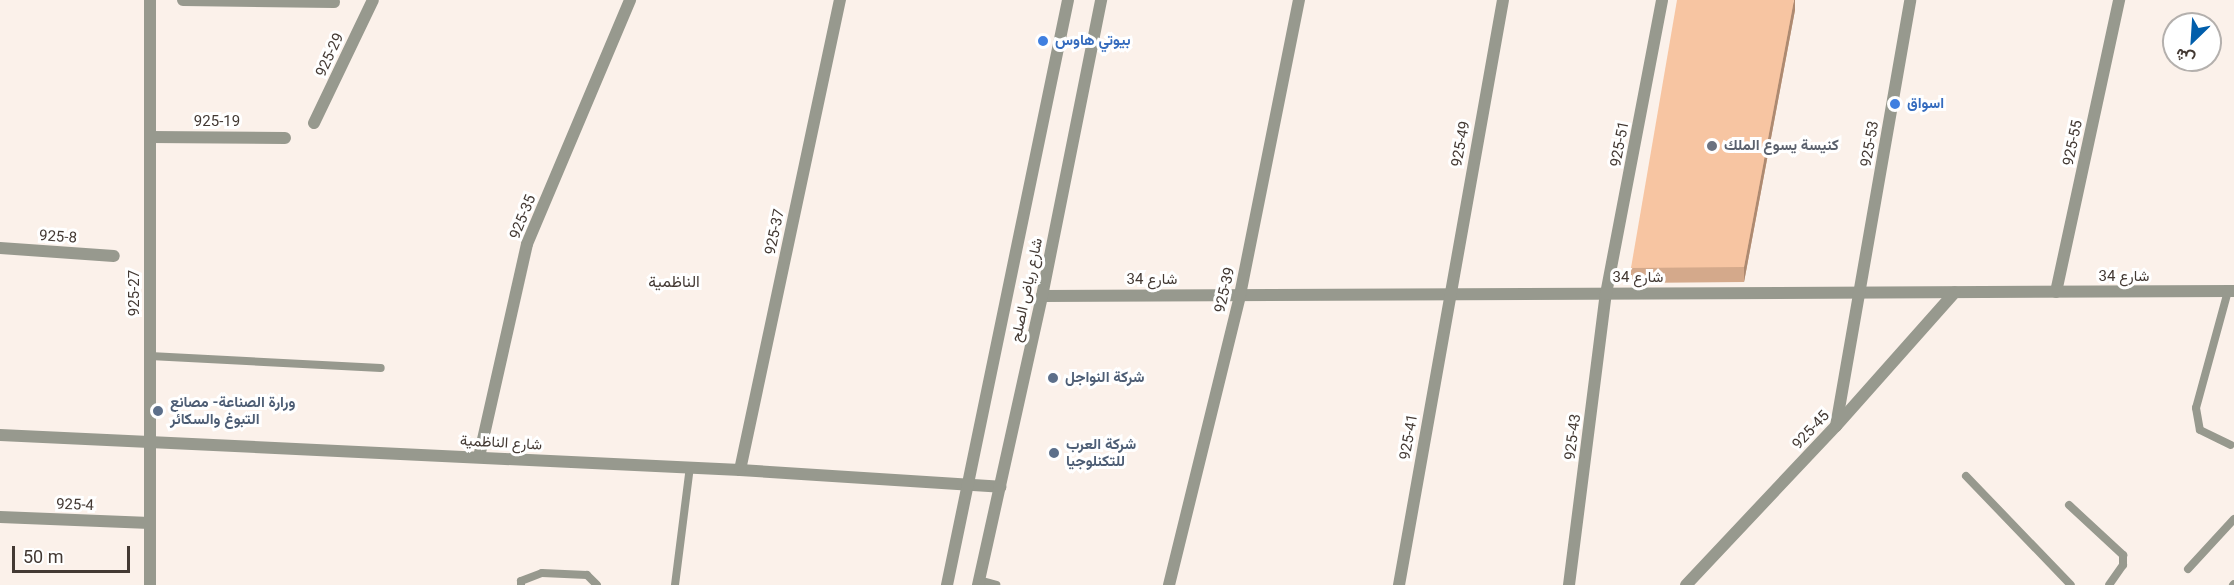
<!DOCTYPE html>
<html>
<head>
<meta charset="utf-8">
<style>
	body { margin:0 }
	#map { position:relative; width:2234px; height:585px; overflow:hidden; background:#fbf1ea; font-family:Roboto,Vazirmatn,sans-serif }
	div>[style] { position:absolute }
	.service>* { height:8px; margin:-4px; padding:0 4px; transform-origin:4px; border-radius:4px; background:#97998e }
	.minor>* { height:12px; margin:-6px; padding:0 6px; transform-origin:6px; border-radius:6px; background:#97998e }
	.tertiary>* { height:12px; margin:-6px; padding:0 6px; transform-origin:6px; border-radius:6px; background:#97998e }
	.wall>* { inset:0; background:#d4a98b }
	.shaded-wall>* { inset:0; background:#ad8a71 }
	.building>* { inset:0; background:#f7c5a2 }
	.dots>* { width:16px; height:16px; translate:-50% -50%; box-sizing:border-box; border:3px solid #fff; border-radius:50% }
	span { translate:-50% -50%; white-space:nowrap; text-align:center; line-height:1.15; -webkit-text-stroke:6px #fff; paint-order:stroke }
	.shop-label { font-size:15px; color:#366cbe; font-weight:700 }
	.left { translate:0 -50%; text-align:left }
	.street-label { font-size:15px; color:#433933 }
	.worship-label { font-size:15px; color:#5b616d; font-weight:700 }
	.service-label { font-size:15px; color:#4e5e75; font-weight:700 }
	.neighbourhood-label { font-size:16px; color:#433933 }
	.north { position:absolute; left:2162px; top:12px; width:60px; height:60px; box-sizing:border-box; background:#fff; border:2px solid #b4b0ad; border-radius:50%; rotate:205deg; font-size:16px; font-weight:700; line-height:24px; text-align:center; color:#433933 }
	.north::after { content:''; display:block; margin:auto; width:21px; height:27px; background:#015eab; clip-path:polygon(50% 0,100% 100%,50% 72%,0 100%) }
	.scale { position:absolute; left:12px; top:546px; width:118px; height:27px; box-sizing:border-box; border:3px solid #433933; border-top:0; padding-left:8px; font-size:18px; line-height:21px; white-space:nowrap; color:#433933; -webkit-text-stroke:4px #fff; paint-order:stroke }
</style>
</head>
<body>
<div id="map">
	<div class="service">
		<div style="left:2228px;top:291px;width:121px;rotate:105.3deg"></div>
		<div style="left:2196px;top:408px;width:22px;rotate:80deg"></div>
		<div style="left:2200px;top:430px;width:34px;rotate:26deg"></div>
		<div style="left:150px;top:356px;width:231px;rotate:3deg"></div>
		<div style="left:1966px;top:476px;width:151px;rotate:46.1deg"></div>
		<div style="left:2069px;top:505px;width:74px;rotate:42.8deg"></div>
		<div style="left:2123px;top:555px;width:10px;rotate:90deg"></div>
		<div style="left:2123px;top:565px;width:24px;rotate:125deg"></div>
		<div style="left:2188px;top:569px;width:68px;rotate:-47.4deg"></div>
		<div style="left:979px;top:580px;width:18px;rotate:16deg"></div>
		<div style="left:521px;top:585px;width:4px;rotate:-90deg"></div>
		<div style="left:521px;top:581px;width:22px;rotate:-21deg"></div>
		<div style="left:542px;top:573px;width:45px;rotate:2.5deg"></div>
		<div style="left:587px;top:575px;width:14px;rotate:45deg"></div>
		<div style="left:675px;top:585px;width:119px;rotate:-82.8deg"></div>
		<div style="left:2233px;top:585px;width:1px;rotate:-45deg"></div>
	</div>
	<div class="minor">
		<div style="left:183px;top:0;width:151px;rotate:0.8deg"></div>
		<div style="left:314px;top:123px;width:136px;rotate:-64.4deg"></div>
		<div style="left:150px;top:137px;width:135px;rotate:0.4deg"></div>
		<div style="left:0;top:248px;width:114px;rotate:4deg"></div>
		<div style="left:2056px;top:292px;width:299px;rotate:-77.8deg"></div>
		<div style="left:1042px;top:296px;width:1192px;rotate:-0.24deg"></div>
		<div style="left:1836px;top:426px;width:432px;rotate:-80.1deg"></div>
		<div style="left:0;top:435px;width:741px;rotate:2.71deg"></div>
		<div style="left:740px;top:470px;width:261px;rotate:3.7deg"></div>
		<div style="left:479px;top:457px;width:218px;rotate:-77.3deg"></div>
		<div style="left:527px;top:244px;width:265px;rotate:-67.1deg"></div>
		<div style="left:740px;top:470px;width:481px;rotate:-78deg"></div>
		<div style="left:0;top:517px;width:150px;rotate:2.3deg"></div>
		<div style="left:150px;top:585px;width:585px;rotate:-90deg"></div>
		<div style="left:1169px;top:585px;width:299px;rotate:-76.2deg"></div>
		<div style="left:1240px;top:295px;width:301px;rotate:-78.7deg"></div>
		<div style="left:1399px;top:585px;width:594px;rotate:-79.92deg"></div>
		<div style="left:1569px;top:585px;width:293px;rotate:-82.8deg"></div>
		<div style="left:1606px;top:294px;width:299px;rotate:-79.2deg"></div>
		<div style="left:1686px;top:585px;width:219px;rotate:-46.7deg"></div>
		<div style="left:1836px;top:426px;width:179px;rotate:-48.4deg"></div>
	</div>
	<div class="tertiary">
		<div style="left:947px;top:585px;width:597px;rotate:-78.31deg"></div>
		<div style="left:978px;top:585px;width:296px;rotate:-77.5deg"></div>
		<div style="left:1042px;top:296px;width:302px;rotate:-78.7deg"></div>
	</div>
	<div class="wall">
		<div style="clip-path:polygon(1795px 0,1795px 10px,1744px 282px,1631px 283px,1631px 268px)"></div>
	</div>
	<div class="shaded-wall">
		<div style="clip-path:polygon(1794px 0,1795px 0,1795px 10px,1744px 282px,1744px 267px)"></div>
	</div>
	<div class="building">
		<div style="clip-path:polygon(1677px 0,1794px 0,1744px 267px,1631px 268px)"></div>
	</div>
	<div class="dots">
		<div style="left:1043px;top:41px;background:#3f7fe0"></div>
		<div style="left:1895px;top:104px;background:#3f7fe0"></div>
		<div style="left:1712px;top:146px;background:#6b7280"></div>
		<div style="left:1053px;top:378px;background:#5c6f8a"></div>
		<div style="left:158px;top:411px;background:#5c6f8a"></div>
		<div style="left:1054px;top:453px;background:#5c6f8a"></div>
	</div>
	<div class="shop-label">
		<span class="left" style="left:1055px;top:41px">بيوتي هاوس</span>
		<span class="left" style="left:1907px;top:104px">اسواق</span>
	</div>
	<div class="street-label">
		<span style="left:330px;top:55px;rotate:-65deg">925-29</span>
		<span style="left:217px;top:122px">925-19</span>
		<span style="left:2073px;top:143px;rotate:-78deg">925-55</span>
		<span style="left:1461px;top:144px;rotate:-79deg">925-49</span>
		<span style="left:1620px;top:144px;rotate:-79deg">925-51</span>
		<span style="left:1870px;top:144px;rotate:-80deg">925-53</span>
		<span style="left:523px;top:217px;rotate:-68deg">925-35</span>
		<span style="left:775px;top:232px;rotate:-78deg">925-37</span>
		<span style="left:58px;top:237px;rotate:4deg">925-8</span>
		<span style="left:2124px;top:277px">شارع 34</span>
		<span style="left:1638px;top:278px">شارع 34</span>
		<span style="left:1152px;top:280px">شارع 34</span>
		<span style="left:1027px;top:290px;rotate:-78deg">شارع رياض الصلح</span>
		<span style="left:1225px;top:290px;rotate:-77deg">925-39</span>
		<span style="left:135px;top:293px;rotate:-90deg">925-27</span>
		<span style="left:1811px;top:430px;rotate:-47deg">925-45</span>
		<span style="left:1409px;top:437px;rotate:-80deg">925-41</span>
		<span style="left:1573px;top:437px;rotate:-83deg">925-43</span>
		<span style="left:501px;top:443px;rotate:3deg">شارع الناظمية</span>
		<span style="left:75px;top:505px;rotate:2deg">925-4</span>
	</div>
	<div class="worship-label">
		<span class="left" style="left:1724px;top:146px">كنيسة يسوع الملك</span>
	</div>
	<div class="service-label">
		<span class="left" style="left:1065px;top:378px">شركة النواجل</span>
		<span class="left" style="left:170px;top:411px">ورارة الصناعة- مصانع<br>التبوغ والسكائر</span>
		<span class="left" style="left:1066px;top:453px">شركة العرب<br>للتكنلوجيا</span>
	</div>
	<div class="neighbourhood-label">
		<span style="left:674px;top:282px">الناظمية</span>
	</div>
	<div class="north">ش</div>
	<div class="scale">50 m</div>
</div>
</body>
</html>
